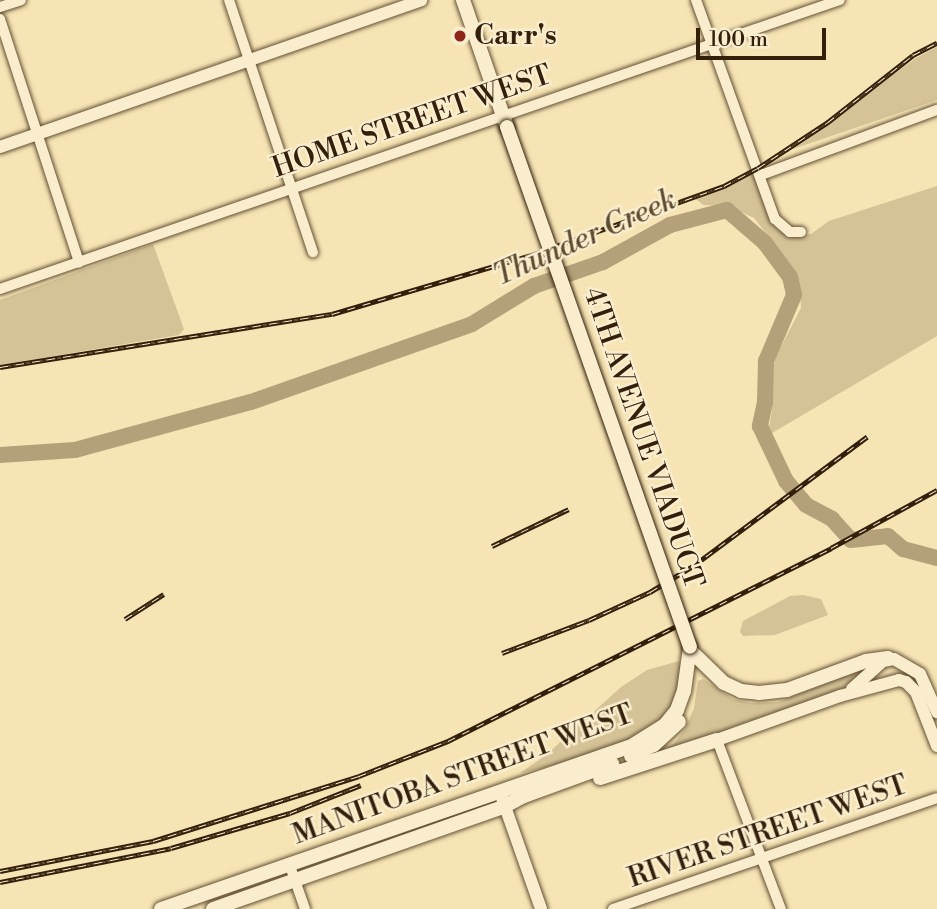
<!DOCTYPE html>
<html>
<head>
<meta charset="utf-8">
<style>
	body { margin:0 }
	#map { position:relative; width:937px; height:909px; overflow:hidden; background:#f6e4b4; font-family:"Libre Bodoni",serif }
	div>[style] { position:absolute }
	.green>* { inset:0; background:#d5c397 }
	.river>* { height:16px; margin:-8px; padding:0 8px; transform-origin:8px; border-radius:8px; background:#b4a17a }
	.roads { filter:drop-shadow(0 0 2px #645034) drop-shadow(0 0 2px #645034) }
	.minor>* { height:10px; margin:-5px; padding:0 5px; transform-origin:5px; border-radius:5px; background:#f9edce }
	.tertiary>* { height:12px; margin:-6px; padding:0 6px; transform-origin:6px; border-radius:6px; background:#f9edce }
	.secondary>* { height:14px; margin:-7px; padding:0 7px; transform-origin:7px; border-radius:7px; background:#f9edce }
	.rail>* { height:5px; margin-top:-2.5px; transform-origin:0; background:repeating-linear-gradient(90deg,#f9edce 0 8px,#331f0a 0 16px); box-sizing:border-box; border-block:2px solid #331f0a }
	.bridges { filter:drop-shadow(0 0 2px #331f0a) drop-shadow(0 0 2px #331f0a) }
	.secondary-bridge>* { height:14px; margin:-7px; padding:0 7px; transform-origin:7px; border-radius:7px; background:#f9edce }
	.dots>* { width:19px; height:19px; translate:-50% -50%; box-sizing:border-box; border:4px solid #f9edce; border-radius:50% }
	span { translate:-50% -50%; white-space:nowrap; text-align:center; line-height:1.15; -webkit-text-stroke:5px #f9edce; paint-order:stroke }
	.poi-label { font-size:28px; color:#331f0a; font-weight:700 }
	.left { translate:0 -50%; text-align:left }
	.street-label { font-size:28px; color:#331f0a }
	.water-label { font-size:30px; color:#604c31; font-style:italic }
	.scale { position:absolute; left:696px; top:28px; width:130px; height:32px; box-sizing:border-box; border:4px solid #331f0a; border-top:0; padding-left:9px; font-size:21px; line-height:24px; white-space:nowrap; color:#331f0a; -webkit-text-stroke:5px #f9edce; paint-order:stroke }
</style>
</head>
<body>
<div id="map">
	<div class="green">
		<div style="clip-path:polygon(937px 47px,937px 100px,787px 151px,916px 58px)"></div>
		<div style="clip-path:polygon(756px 171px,776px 228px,789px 237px,811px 234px,829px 221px,937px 186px,937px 336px,772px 433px,769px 428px,772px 409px,772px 373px,776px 356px,801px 308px,800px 288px,783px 255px,754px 218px,728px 206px,703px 205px,696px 199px)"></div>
		<div style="clip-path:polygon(153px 244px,184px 329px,179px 335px,0 365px,0 300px)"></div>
		<div style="clip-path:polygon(803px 595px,821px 599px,828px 615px,775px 635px,743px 636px,740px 632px,743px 621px,790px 596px)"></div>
		<div style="clip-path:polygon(679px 661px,681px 674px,673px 709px,646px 734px,568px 762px,520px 773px,546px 755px,621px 687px,647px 670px)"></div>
		<div style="clip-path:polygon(868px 665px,844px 688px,731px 728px,714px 739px,645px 762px,673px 745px,685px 729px,694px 708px,698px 681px,703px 679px,733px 699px,751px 703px,778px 702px)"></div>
	</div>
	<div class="river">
		<div style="left:0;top:455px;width:75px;rotate:-3.8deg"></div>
		<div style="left:75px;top:450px;width:182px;rotate:-15.3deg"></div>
		<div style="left:251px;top:402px;width:234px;rotate:-19.4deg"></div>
		<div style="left:472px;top:324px;width:73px;rotate:-31.5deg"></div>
		<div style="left:534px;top:286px;width:73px;rotate:-19.2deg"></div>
		<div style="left:603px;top:262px;width:77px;rotate:-28.9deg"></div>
		<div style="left:670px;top:225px;width:59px;rotate:-14.7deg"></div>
		<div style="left:727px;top:210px;width:50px;rotate:41deg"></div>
		<div style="left:765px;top:243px;width:42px;rotate:53.7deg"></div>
		<div style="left:790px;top:277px;width:18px;rotate:77deg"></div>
		<div style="left:794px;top:295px;width:72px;rotate:113deg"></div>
		<div style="left:766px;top:361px;width:41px;rotate:91.4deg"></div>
		<div style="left:765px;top:402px;width:25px;rotate:102deg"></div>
		<div style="left:760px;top:426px;width:61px;rotate:64.7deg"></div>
		<div style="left:786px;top:481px;width:31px;rotate:50deg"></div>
		<div style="left:806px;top:505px;width:30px;rotate:28deg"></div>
		<div style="left:832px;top:519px;width:28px;rotate:48deg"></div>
		<div style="left:851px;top:540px;width:37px;rotate:-6deg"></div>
		<div style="left:888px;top:536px;width:20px;rotate:41deg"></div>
		<div style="left:903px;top:549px;width:35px;rotate:15deg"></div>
	</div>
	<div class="roads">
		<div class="minor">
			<div style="left:229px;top:0;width:266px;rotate:71.6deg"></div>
			<div style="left:696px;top:0;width:233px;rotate:70.2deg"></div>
			<div style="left:775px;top:219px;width:20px;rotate:41deg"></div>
			<div style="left:790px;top:232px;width:11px"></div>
			<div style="left:0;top:7px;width:22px;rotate:-18deg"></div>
			<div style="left:0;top:19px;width:256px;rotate:72deg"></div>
			<div style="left:761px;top:175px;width:188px;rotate:-20.3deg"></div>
			<div style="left:0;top:289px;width:888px;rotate:-18.99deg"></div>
			<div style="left:717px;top:740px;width:181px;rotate:69.3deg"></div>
			<div style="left:289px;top:863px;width:49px;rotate:70.8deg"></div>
			<div style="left:613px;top:909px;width:342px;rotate:-18.9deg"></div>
		</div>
		<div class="tertiary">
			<div style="left:0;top:147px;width:446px;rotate:-19.2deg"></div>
			<div style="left:852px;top:689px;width:42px;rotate:-42.1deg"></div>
			<div style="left:883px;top:661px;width:11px;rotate:-10deg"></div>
			<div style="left:894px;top:659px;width:30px;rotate:30deg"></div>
			<div style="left:920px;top:674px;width:42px;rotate:65.9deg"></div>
			<div style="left:717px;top:740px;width:131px;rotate:-19.7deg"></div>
			<div style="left:840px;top:696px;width:61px;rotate:-15.2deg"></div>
			<div style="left:899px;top:680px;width:7px;rotate:16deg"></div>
			<div style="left:906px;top:682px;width:14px;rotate:45deg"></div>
			<div style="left:916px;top:692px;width:58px;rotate:68.7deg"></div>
			<div style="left:502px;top:798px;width:118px;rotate:70.6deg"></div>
		</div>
		<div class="secondary">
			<div style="left:463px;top:0;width:134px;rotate:70.9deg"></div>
			<div style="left:693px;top:653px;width:43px;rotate:44.1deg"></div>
			<div style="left:724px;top:683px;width:19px;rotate:25deg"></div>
			<div style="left:741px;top:691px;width:18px;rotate:6deg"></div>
			<div style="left:759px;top:693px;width:28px;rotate:-6deg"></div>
			<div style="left:787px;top:690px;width:84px;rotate:-20.2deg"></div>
			<div style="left:866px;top:661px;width:22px;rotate:-8deg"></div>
			<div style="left:631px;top:756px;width:25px;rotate:-26deg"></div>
			<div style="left:654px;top:745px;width:34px;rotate:-43deg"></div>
			<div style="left:600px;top:778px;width:123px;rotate:-18deg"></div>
			<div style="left:161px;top:909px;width:496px;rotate:-19.1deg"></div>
			<div style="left:630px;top:747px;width:41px;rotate:-32.2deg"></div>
			<div style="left:665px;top:725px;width:19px;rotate:-51deg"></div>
			<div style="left:677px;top:710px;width:20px;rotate:-70deg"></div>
			<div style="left:684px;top:691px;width:44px;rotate:-82.2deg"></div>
			<div style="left:213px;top:909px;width:310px;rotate:-19.4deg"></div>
			<div style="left:505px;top:806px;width:21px;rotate:-28deg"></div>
			<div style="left:524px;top:796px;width:94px;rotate:-20deg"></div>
		</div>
	</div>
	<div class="rail">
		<div style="left:0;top:367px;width:336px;rotate:-9.1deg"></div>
		<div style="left:332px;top:314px;width:211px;rotate:-16.5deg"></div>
		<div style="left:534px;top:254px;width:202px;rotate:-19.7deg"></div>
		<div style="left:724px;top:186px;width:38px;rotate:-28deg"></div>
		<div style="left:758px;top:168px;width:84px;rotate:-33.3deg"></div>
		<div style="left:828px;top:122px;width:108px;rotate:-38.2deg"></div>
		<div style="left:913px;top:55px;width:27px;rotate:-27deg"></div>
		<div style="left:492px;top:546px;width:85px;rotate:-25.7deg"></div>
		<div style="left:125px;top:619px;width:46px;rotate:-32.7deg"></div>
		<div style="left:502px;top:653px;width:93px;rotate:-20.8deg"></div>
		<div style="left:589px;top:620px;width:67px;rotate:-24.7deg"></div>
		<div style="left:650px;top:592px;width:50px;rotate:-31.2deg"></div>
		<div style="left:693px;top:566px;width:217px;rotate:-36.6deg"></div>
		<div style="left:0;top:871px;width:156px;rotate:-11.1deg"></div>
		<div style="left:153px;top:841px;width:216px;rotate:-17.5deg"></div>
		<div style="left:359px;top:776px;width:96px;rotate:-21.5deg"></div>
		<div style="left:448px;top:741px;width:429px;rotate:-26.7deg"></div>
		<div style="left:831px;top:548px;width:121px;rotate:-28.7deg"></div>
		<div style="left:0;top:882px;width:174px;rotate:-11.2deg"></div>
		<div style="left:171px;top:848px;width:124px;rotate:-16.4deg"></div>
		<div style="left:290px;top:813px;width:76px;rotate:-21.5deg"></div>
	</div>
	<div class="bridges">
		<div class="secondary-bridge">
			<div style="left:507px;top:127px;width:551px;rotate:70.61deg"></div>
		</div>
	</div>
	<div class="dots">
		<div style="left:460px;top:36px;background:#8f2418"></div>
	</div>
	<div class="poi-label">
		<span class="left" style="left:474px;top:36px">Carr's</span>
	</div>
	<div class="street-label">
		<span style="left:412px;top:122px;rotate:-19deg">HOME STREET WEST</span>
		<span style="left:643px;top:438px;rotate:71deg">4TH AVENUE VIADUCT</span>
		<span style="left:463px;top:775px;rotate:-20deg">MANITOBA STREET WEST</span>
		<span style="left:768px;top:832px;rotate:-19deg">RIVER STREET WEST</span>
	</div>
	<div class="water-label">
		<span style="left:585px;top:238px;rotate:-24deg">Thunder Creek</span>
	</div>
	<div class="scale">100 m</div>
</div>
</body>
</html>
